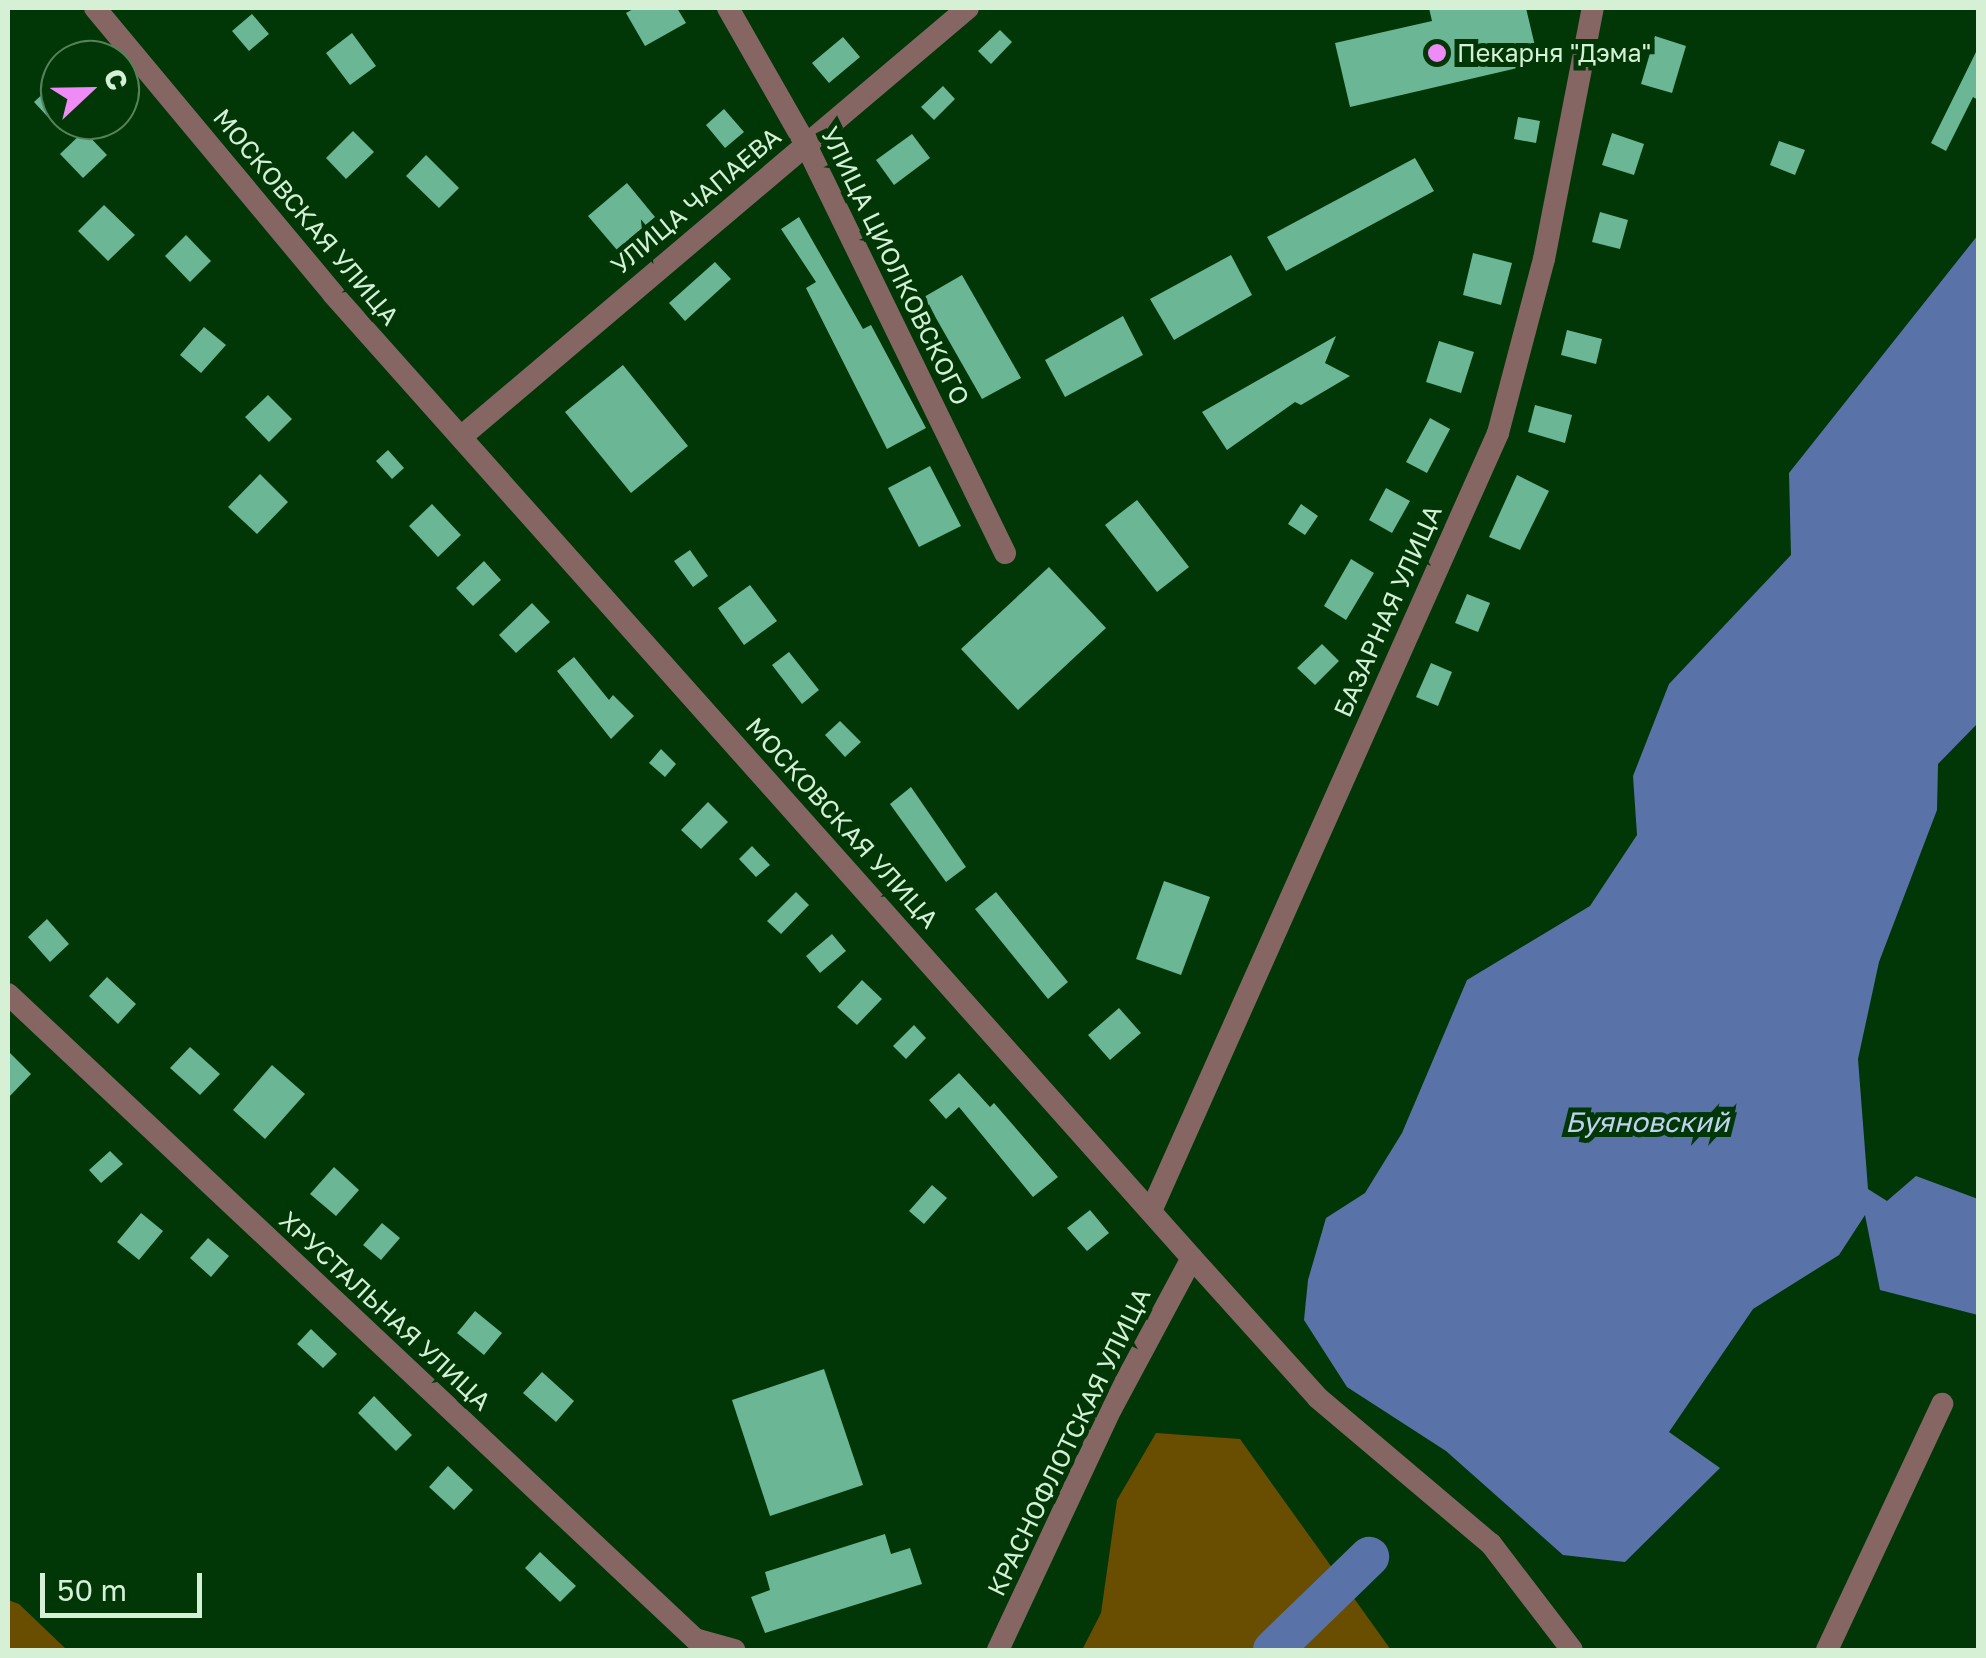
<!DOCTYPE html>
<html>
<head>
<meta charset="utf-8">
<style>
	body { margin:0 }
	#map { position:relative; width:1986px; height:1658px; overflow:hidden; background:#013707; font-family:"Golos Text",sans-serif }
	div>[style] { position:absolute }
	.forest>* { inset:0; background:#694d00 }
	.water>* { inset:0; background:#5973a9 }
	.river>* { height:40px; margin:-20px; padding:0 20px; transform-origin:20px; border-radius:20px; background:#5973a9 }
	.building>* { inset:0; background:#6bb695 }
	.minor>* { height:22px; margin:-11px; padding:0 11px; transform-origin:11px; border-radius:11px; background:#866663 }
	.dots>* { width:28px; height:28px; translate:-50% -50%; box-sizing:border-box; border:5px solid #013707; border-radius:50% }
	span { translate:-50% -50%; white-space:nowrap; text-align:center; line-height:1.15; -webkit-text-stroke:10px #013707; paint-order:stroke }
	.poi-label { font-size:25px; color:#d5f0d4 }
	.left { translate:0 -50%; text-align:left }
	.street-label { font-size:25px; color:#d5f0d4 }
	.water-label { font-size:28px; color:#c1d1f1; font-style:italic }
	.frame { position:absolute; inset:0; border:10px solid #d5f0d4; pointer-events:none }
	.north { position:absolute; left:40px; top:40px; width:100px; height:100px; box-sizing:border-box; background:#013707; border:2px solid #568159; border-radius:50%; rotate:68deg; font-size:28px; font-weight:700; line-height:40px; text-align:center; color:#d5f0d4 }
	.north::after { content:''; display:block; margin:auto; width:35px; height:45px; background:#ef8bf7; clip-path:polygon(50% 0,100% 100%,50% 72%,0 100%) }
	.scale { position:absolute; left:40px; top:1573px; width:162px; height:45px; box-sizing:border-box; border:5px solid #d5f0d4; border-top:0; padding-left:12px; font-size:30px; line-height:35px; white-space:nowrap; color:#d5f0d4; -webkit-text-stroke:8px #013707; paint-order:stroke }
</style>
</head>
<body>
<div id="map">
	<div class="forest">
		<div style="clip-path:polygon(1156px 1433px,1240px 1439px,1391px 1650px,1082px 1650px,1101px 1613px,1117px 1500px)"></div>
		<div style="clip-path:polygon(8px 1600px,19px 1604px,67px 1650px,8px 1650px)"></div>
	</div>
	<div class="water">
		<div style="clip-path:polygon(1978px 235px,1978px 723px,1938px 764px,1937px 810px,1879px 962px,1858px 1059px,1868px 1189px,1887px 1201px,1916px 1176px,1978px 1199px,1978px 1315px,1880px 1290px,1865px 1215px,1839px 1255px,1753px 1309px,1669px 1432px,1720px 1468px,1625px 1562px,1563px 1555px,1446px 1451px,1347px 1387px,1304px 1320px,1308px 1280px,1326px 1218px,1365px 1193px,1402px 1133px,1467px 980px,1590px 906px,1637px 835px,1633px 776px,1669px 684px,1791px 555px,1789px 473px)"></div>
	</div>
	<div class="river">
		<div style="left:1273px;top:1650px;width:134px;rotate:-44.1deg"></div>
	</div>
	<div class="building">
		<div style="clip-path:polygon(635px 8px,677px 8px,686px 23px,645px 46px,626px 13px)"></div>
		<div style="clip-path:polygon(1429px 8px,1526px 8px,1539px 63px,1350px 107px,1335px 43px,1432px 21px)"></div>
		<div style="clip-path:polygon(252px 14px,269px 34px,249px 51px,232px 31px)"></div>
		<div style="clip-path:polygon(1000px 30px,1012px 42px,991px 64px,978px 51px)"></div>
		<div style="clip-path:polygon(352px 33px,376px 66px,350px 85px,326px 53px)"></div>
		<div style="clip-path:polygon(1655px 36px,1686px 46px,1672px 93px,1641px 84px)"></div>
		<div style="clip-path:polygon(843px 37px,860px 57px,829px 83px,812px 63px)"></div>
		<div style="clip-path:polygon(1978px 48px,1978px 100px,1973px 97px,1946px 151px,1931px 143px)"></div>
		<div style="clip-path:polygon(943px 86px,955px 99px,934px 120px,921px 107px)"></div>
		<div style="clip-path:polygon(48px 89px,60px 102px,60px 130px,34px 102px)"></div>
		<div style="clip-path:polygon(724px 109px,744px 132px,725px 148px,706px 125px)"></div>
		<div style="clip-path:polygon(1518px 117px,1540px 121px,1536px 143px,1514px 139px)"></div>
		<div style="clip-path:polygon(84px 131px,107px 155px,83px 178px,60px 154px)"></div>
		<div style="clip-path:polygon(353px 131px,374px 152px,346px 179px,326px 158px)"></div>
		<div style="clip-path:polygon(1612px 133px,1644px 144px,1634px 175px,1602px 165px)"></div>
		<div style="clip-path:polygon(912px 134px,930px 158px,894px 185px,876px 160px)"></div>
		<div style="clip-path:polygon(1779px 141px,1805px 150px,1795px 175px,1770px 165px)"></div>
		<div style="clip-path:polygon(426px 155px,459px 188px,439px 208px,406px 176px)"></div>
		<div style="clip-path:polygon(1415px 158px,1434px 191px,1286px 271px,1267px 237px)"></div>
		<div style="clip-path:polygon(627px 183px,655px 217px,617px 250px,588px 216px)"></div>
		<div style="clip-path:polygon(104px 205px,135px 235px,108px 261px,78px 231px)"></div>
		<div style="clip-path:polygon(1600px 212px,1628px 220px,1620px 249px,1592px 242px)"></div>
		<div style="clip-path:polygon(799px 217px,863px 329px,871px 325px,926px 428px,887px 449px,806px 288px,816px 282px,781px 229px)"></div>
		<div style="clip-path:polygon(186px 235px,211px 261px,190px 282px,165px 256px)"></div>
		<div style="clip-path:polygon(1473px 253px,1512px 263px,1501px 305px,1463px 295px)"></div>
		<div style="clip-path:polygon(1231px 255px,1252px 295px,1174px 340px,1150px 299px)"></div>
		<div style="clip-path:polygon(715px 262px,731px 279px,685px 321px,669px 303px)"></div>
		<div style="clip-path:polygon(962px 275px,1021px 378px,982px 399px,924px 297px)"></div>
		<div style="clip-path:polygon(1123px 316px,1143px 355px,1065px 397px,1045px 360px)"></div>
		<div style="clip-path:polygon(204px 327px,226px 345px,201px 373px,180px 355px)"></div>
		<div style="clip-path:polygon(1567px 330px,1602px 339px,1596px 364px,1561px 355px)"></div>
		<div style="clip-path:polygon(1336px 336px,1325px 363px,1350px 376px,1301px 405px,1295px 402px,1227px 450px,1202px 412px)"></div>
		<div style="clip-path:polygon(1439px 341px,1474px 352px,1461px 393px,1426px 382px)"></div>
		<div style="clip-path:polygon(623px 365px,688px 446px,631px 493px,565px 412px)"></div>
		<div style="clip-path:polygon(268px 395px,292px 419px,269px 442px,245px 417px)"></div>
		<div style="clip-path:polygon(1535px 405px,1572px 415px,1565px 443px,1528px 432px)"></div>
		<div style="clip-path:polygon(1430px 418px,1450px 429px,1427px 473px,1406px 462px)"></div>
		<div style="clip-path:polygon(388px 450px,404px 468px,392px 479px,376px 461px)"></div>
		<div style="clip-path:polygon(930px 466px,961px 526px,919px 547px,888px 488px)"></div>
		<div style="clip-path:polygon(260px 474px,288px 502px,257px 534px,228px 507px)"></div>
		<div style="clip-path:polygon(1517px 475px,1549px 491px,1520px 550px,1489px 537px)"></div>
		<div style="clip-path:polygon(1386px 488px,1410px 501px,1392px 533px,1369px 520px)"></div>
		<div style="clip-path:polygon(1137px 500px,1189px 567px,1157px 592px,1105px 525px)"></div>
		<div style="clip-path:polygon(432px 504px,461px 535px,438px 557px,409px 526px)"></div>
		<div style="clip-path:polygon(1301px 504px,1318px 516px,1305px 535px,1288px 524px)"></div>
		<div style="clip-path:polygon(690px 550px,708px 576px,693px 587px,674px 561px)"></div>
		<div style="clip-path:polygon(1351px 559px,1374px 573px,1346px 620px,1324px 606px)"></div>
		<div style="clip-path:polygon(484px 561px,501px 580px,473px 606px,456px 588px)"></div>
		<div style="clip-path:polygon(1049px 567px,1106px 628px,1018px 710px,961px 649px)"></div>
		<div style="clip-path:polygon(750px 585px,777px 621px,744px 645px,718px 608px)"></div>
		<div style="clip-path:polygon(1467px 594px,1490px 603px,1478px 632px,1455px 623px)"></div>
		<div style="clip-path:polygon(532px 603px,550px 622px,516px 653px,499px 635px)"></div>
		<div style="clip-path:polygon(1322px 644px,1339px 661px,1315px 685px,1297px 668px)"></div>
		<div style="clip-path:polygon(789px 652px,819px 690px,802px 704px,772px 665px)"></div>
		<div style="clip-path:polygon(574px 657px,609px 700px,613px 695px,634px 716px,611px 739px,557px 671px)"></div>
		<div style="clip-path:polygon(1431px 663px,1452px 672px,1438px 706px,1416px 697px)"></div>
		<div style="clip-path:polygon(840px 721px,861px 742px,845px 757px,825px 735px)"></div>
		<div style="clip-path:polygon(661px 749px,676px 764px,665px 777px,649px 763px)"></div>
		<div style="clip-path:polygon(911px 787px,966px 867px,946px 882px,890px 804px)"></div>
		<div style="clip-path:polygon(708px 802px,728px 822px,701px 849px,681px 830px)"></div>
		<div style="clip-path:polygon(752px 846px,770px 865px,756px 877px,739px 859px)"></div>
		<div style="clip-path:polygon(1164px 881px,1210px 897px,1181px 975px,1136px 959px)"></div>
		<div style="clip-path:polygon(796px 892px,809px 905px,781px 934px,767px 921px)"></div>
		<div style="clip-path:polygon(996px 892px,1068px 982px,1048px 999px,975px 909px)"></div>
		<div style="clip-path:polygon(47px 919px,69px 944px,50px 962px,28px 937px)"></div>
		<div style="clip-path:polygon(832px 934px,846px 951px,820px 973px,806px 956px)"></div>
		<div style="clip-path:polygon(107px 977px,136px 1004px,118px 1024px,89px 996px)"></div>
		<div style="clip-path:polygon(862px 980px,882px 999px,857px 1025px,837px 1007px)"></div>
		<div style="clip-path:polygon(1119px 1008px,1141px 1033px,1110px 1060px,1088px 1035px)"></div>
		<div style="clip-path:polygon(914px 1025px,926px 1038px,906px 1059px,893px 1046px)"></div>
		<div style="clip-path:polygon(190px 1047px,220px 1074px,200px 1095px,170px 1068px)"></div>
		<div style="clip-path:polygon(8px 1051px,31px 1074px,8px 1098px)"></div>
		<div style="clip-path:polygon(272px 1065px,305px 1094px,265px 1139px,233px 1110px)"></div>
		<div style="clip-path:polygon(959px 1073px,990px 1107px,994px 1103px,1058px 1177px,1033px 1197px,959px 1107px,946px 1119px,929px 1100px)"></div>
		<div style="clip-path:polygon(110px 1151px,123px 1164px,101px 1183px,89px 1170px)"></div>
		<div style="clip-path:polygon(334px 1167px,359px 1190px,336px 1216px,310px 1194px)"></div>
		<div style="clip-path:polygon(932px 1185px,947px 1198px,924px 1224px,909px 1211px)"></div>
		<div style="clip-path:polygon(1090px 1210px,1109px 1233px,1087px 1251px,1067px 1228px)"></div>
		<div style="clip-path:polygon(141px 1213px,163px 1231px,139px 1260px,117px 1242px)"></div>
		<div style="clip-path:polygon(382px 1223px,400px 1238px,381px 1260px,363px 1245px)"></div>
		<div style="clip-path:polygon(208px 1238px,229px 1256px,211px 1277px,190px 1258px)"></div>
		<div style="clip-path:polygon(475px 1311px,502px 1333px,484px 1355px,457px 1333px)"></div>
		<div style="clip-path:polygon(311px 1329px,337px 1354px,323px 1368px,297px 1344px)"></div>
		<div style="clip-path:polygon(824px 1369px,863px 1485px,770px 1516px,732px 1400px)"></div>
		<div style="clip-path:polygon(542px 1372px,574px 1401px,556px 1422px,523px 1393px)"></div>
		<div style="clip-path:polygon(374px 1396px,412px 1435px,396px 1451px,358px 1413px)"></div>
		<div style="clip-path:polygon(448px 1466px,473px 1490px,454px 1510px,429px 1487px)"></div>
		<div style="clip-path:polygon(885px 1534px,891px 1554px,910px 1548px,922px 1584px,765px 1633px,751px 1597px,770px 1590px,765px 1572px)"></div>
		<div style="clip-path:polygon(540px 1552px,576px 1586px,560px 1602px,525px 1568px)"></div>
	</div>
	<div class="minor">
		<div style="left:95px;top:8px;width:372px;rotate:50.2deg"></div>
		<div style="left:333px;top:294px;width:1291px;rotate:48.3deg"></div>
		<div style="left:1192px;top:1258px;width:188px;rotate:48deg"></div>
		<div style="left:1318px;top:1398px;width:226px;rotate:40.2deg"></div>
		<div style="left:1491px;top:1544px;width:133px;rotate:52.6deg"></div>
		<div style="left:728px;top:8px;width:158px;rotate:60.3deg"></div>
		<div style="left:806px;top:145px;width:454px;rotate:64deg"></div>
		<div style="left:461px;top:437px;width:664px;rotate:-40.24deg"></div>
		<div style="left:8px;top:994px;width:942px;rotate:43.19deg"></div>
		<div style="left:695px;top:1639px;width:41px;rotate:15.8deg"></div>
		<div style="left:1151px;top:1211px;width:852px;rotate:-65.96deg"></div>
		<div style="left:1498px;top:433px;width:180px;rotate:-75.2deg"></div>
		<div style="left:1544px;top:259px;width:256px;rotate:-79deg"></div>
		<div style="left:998px;top:1650px;width:266px;rotate:-64.9deg"></div>
		<div style="left:1111px;top:1409px;width:171px;rotate:-61.8deg"></div>
		<div style="left:1827px;top:1650px;width:272px;rotate:-64.9deg"></div>
	</div>
	<div class="dots">
		<div style="left:1437px;top:53px;background:#ef8bf7"></div>
	</div>
	<div class="poi-label">
		<span class="left" style="left:1457px;top:53px">Пекарня "Дэма"</span>
	</div>
	<div class="street-label">
		<span style="left:696px;top:201px;rotate:-40deg">УЛИЦА ЧАПАЕВА</span>
		<span style="left:306px;top:217px;rotate:50deg">МОСКОВСКАЯ УЛИЦА</span>
		<span style="left:895px;top:266px;rotate:64deg">УЛИЦА ЦИОЛКОВСКОГО</span>
		<span style="left:1388px;top:611px;rotate:-66deg">БАЗАРНАЯ УЛИЦА</span>
		<span style="left:842px;top:823px;rotate:48deg">МОСКОВСКАЯ УЛИЦА</span>
		<span style="left:385px;top:1311px;rotate:43deg">ХРУСТАЛЬНАЯ УЛИЦА</span>
		<span style="left:1069px;top:1442px;rotate:-64deg">КРАСНОФЛОТСКАЯ УЛИЦА</span>
	</div>
	<div class="water-label">
		<span style="left:1647px;top:1122px">Буяновский</span>
	</div>
	<div class="frame"></div>
	<div class="north">С</div>
	<div class="scale">50 m</div>
</div>
</body>
</html>
